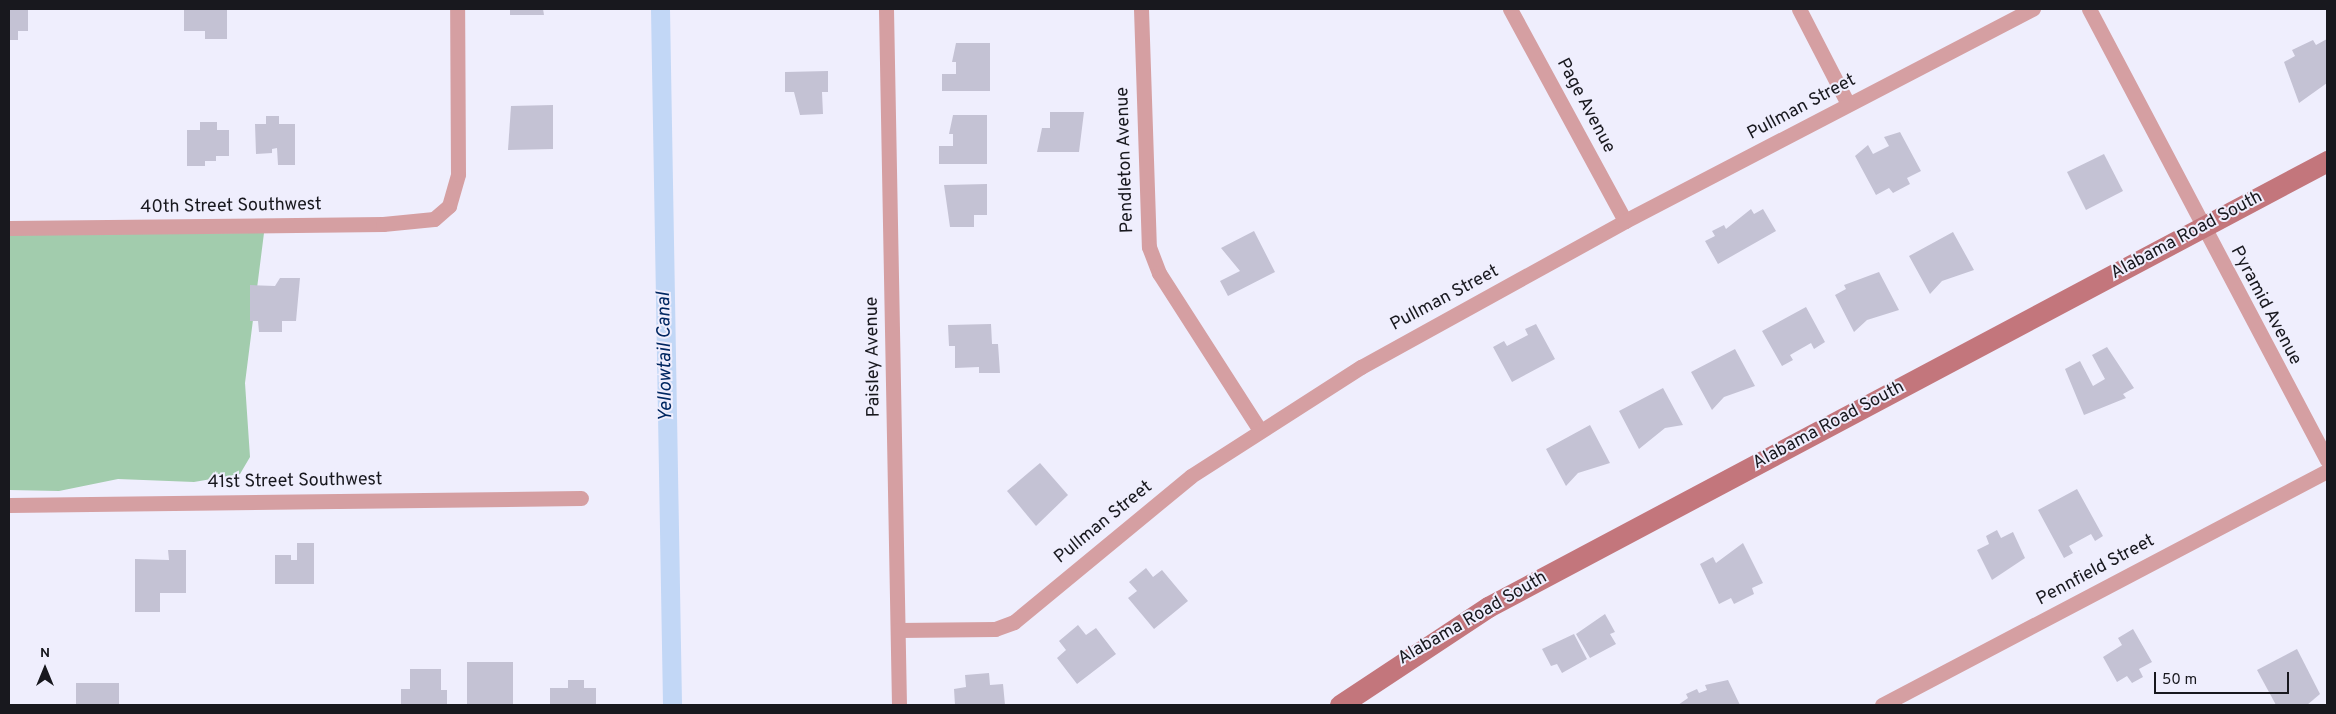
<!DOCTYPE html>
<html>
<head>
<meta charset="utf-8">
<style>
	body { margin:0 }
	#map { position:relative; width:2336px; height:714px; overflow:hidden; background:#efeefd; font-family:Overpass,sans-serif }
	div>[style] { position:absolute }
	.green>* { inset:0; background:#a2ccad }
	.canal>* { height:19px; margin:-9.5px; padding:0 9.5px; transform-origin:9.5px; border-radius:9.5px; background:#c2d7f6 }
	.building>* { inset:0; background:#c4c2d4 }
	.street>* { height:15px; margin:-7.5px; padding:0 7.5px; transform-origin:7.5px; border-radius:7.5px; background:#d59fa2 }
	.secondary>* { height:21px; margin:-10.5px; padding:0 10.5px; transform-origin:10.5px; border-radius:10.5px; background:#c3767c }
	span { translate:-50% -50%; white-space:nowrap; text-align:center; line-height:1.15; -webkit-text-stroke:4px #efeefd; paint-order:stroke }
	.street-label { font-size:18px; color:#18181e }
	.water-label { font-size:19px; color:#002761; font-style:italic }
	.frame { position:absolute; inset:0; border:10px solid #18181e; pointer-events:none }
	.north { position:absolute; left:20px; top:644px; width:50px; height:50px; -webkit-text-stroke:4px #efeefd; paint-order:stroke; rotate:0deg; font-size:14px; font-weight:700; line-height:20px; text-align:center; color:#18181e }
	.north::after { content:''; display:block; margin:auto; width:18px; height:22px; background:#18181e; clip-path:polygon(50% 0,100% 100%,50% 72%,0 100%) }
	.scale { position:absolute; left:2154px; top:672px; width:135px; height:22px; box-sizing:border-box; border:2px solid #18181e; border-top:0; padding-left:6px; font-size:15px; line-height:18px; white-space:nowrap; color:#18181e; -webkit-text-stroke:4px #efeefd; paint-order:stroke }
</style>
</head>
<body>
<div id="map">
	<div class="green">
		<div style="clip-path:polygon(264px 233px,245px 383px,250px 457px,240px 474px,194px 482px,118px 479px,59px 491px,9px 490px,9px 234px)"></div>
	</div>
	<div class="canal">
		<div style="left:660px;top:9px;width:696px;rotate:89.01deg"></div>
	</div>
	<div class="building">
		<div style="clip-path:polygon(9px 9px,28px 9px,28px 31px,18px 31px,18px 40px,9px 40px)"></div>
		<div style="clip-path:polygon(184px 9px,227px 9px,227px 39px,205px 39px,205px 31px,184px 31px)"></div>
		<div style="clip-path:polygon(510px 9px,543px 9px,544px 15px,510px 15px)"></div>
		<div style="clip-path:polygon(2327px 39px,2327px 83px,2299px 103px,2284px 62px,2295px 56px,2292px 50px,2313px 40px,2316px 45px)"></div>
		<div style="clip-path:polygon(956px 43px,990px 43px,990px 91px,942px 91px,942px 74px,956px 74px,956px 62px,952px 62px)"></div>
		<div style="clip-path:polygon(828px 71px,828px 92px,822px 92px,823px 114px,800px 115px,794px 92px,785px 92px,785px 72px)"></div>
		<div style="clip-path:polygon(553px 105px,553px 149px,508px 150px,511px 106px)"></div>
		<div style="clip-path:polygon(1050px 112px,1084px 112px,1079px 152px,1037px 152px,1042px 128px,1050px 128px)"></div>
		<div style="clip-path:polygon(953px 115px,987px 115px,987px 164px,939px 164px,939px 146px,953px 146px,953px 134px,949px 134px)"></div>
		<div style="clip-path:polygon(266px 116px,279px 116px,279px 124px,295px 124px,295px 165px,278px 165px,277px 148px,272px 149px,272px 153px,256px 154px,255px 124px,266px 124px)"></div>
		<div style="clip-path:polygon(200px 122px,217px 122px,217px 130px,229px 130px,229px 156px,216px 156px,216px 161px,205px 161px,205px 166px,187px 166px,187px 130px,200px 130px)"></div>
		<div style="clip-path:polygon(1900px 132px,1921px 171px,1907px 178px,1910px 184px,1893px 193px,1889px 188px,1876px 195px,1855px 156px,1868px 145px,1873px 154px,1889px 146px,1884px 137px)"></div>
		<div style="clip-path:polygon(2104px 154px,2123px 191px,2086px 210px,2067px 172px)"></div>
		<div style="clip-path:polygon(987px 184px,987px 215px,974px 215px,974px 227px,950px 227px,944px 185px)"></div>
		<div style="clip-path:polygon(1751px 209px,1754px 214px,1763px 209px,1776px 231px,1718px 264px,1705px 241px,1715px 236px,1712px 231px,1724px 225px,1726px 229px)"></div>
		<div style="clip-path:polygon(1254px 231px,1275px 272px,1228px 296px,1220px 281px,1240px 271px,1221px 248px)"></div>
		<div style="clip-path:polygon(1953px 232px,1974px 270px,1942px 281px,1930px 294px,1909px 256px)"></div>
		<div style="clip-path:polygon(1879px 272px,1899px 310px,1867px 320px,1854px 332px,1835px 295px,1846px 289px,1844px 285px)"></div>
		<div style="clip-path:polygon(280px 278px,300px 278px,296px 321px,282px 321px,282px 332px,259px 332px,258px 321px,250px 321px,250px 285px,275px 286px)"></div>
		<div style="clip-path:polygon(1806px 307px,1825px 342px,1814px 349px,1811px 343px,1790px 355px,1793px 360px,1782px 366px,1762px 331px)"></div>
		<div style="clip-path:polygon(991px 324px,992px 344px,998px 344px,1000px 373px,979px 373px,979px 367px,955px 368px,955px 346px,949px 346px,948px 325px)"></div>
		<div style="clip-path:polygon(1536px 324px,1555px 359px,1512px 382px,1493px 347px,1504px 341px,1507px 346px,1528px 335px,1525px 329px)"></div>
		<div style="clip-path:polygon(2107px 347px,2134px 388px,2123px 394px,2126px 398px,2084px 415px,2065px 369px,2080px 361px,2093px 386px,2105px 379px,2092px 355px)"></div>
		<div style="clip-path:polygon(1735px 349px,1755px 386px,1724px 397px,1712px 410px,1691px 372px)"></div>
		<div style="clip-path:polygon(1663px 388px,1683px 425px,1665px 428px,1639px 449px,1619px 411px)"></div>
		<div style="clip-path:polygon(1590px 425px,1610px 463px,1578px 473px,1566px 486px,1546px 449px)"></div>
		<div style="clip-path:polygon(1040px 463px,1068px 495px,1036px 526px,1007px 491px)"></div>
		<div style="clip-path:polygon(2077px 489px,2103px 536px,2095px 541px,2091px 534px,2069px 546px,2073px 553px,2064px 558px,2038px 510px)"></div>
		<div style="clip-path:polygon(1997px 530px,2001px 538px,2013px 532px,2025px 558px,1992px 580px,1977px 550px,1989px 544px,1986px 536px)"></div>
		<div style="clip-path:polygon(297px 543px,314px 543px,314px 584px,275px 584px,275px 555px,291px 555px,291px 560px,297px 560px)"></div>
		<div style="clip-path:polygon(1743px 543px,1763px 583px,1752px 588px,1754px 594px,1734px 604px,1731px 598px,1719px 604px,1700px 564px,1713px 557px,1716px 563px)"></div>
		<div style="clip-path:polygon(168px 550px,186px 550px,186px 593px,160px 593px,160px 612px,135px 612px,135px 559px,169px 560px)"></div>
		<div style="clip-path:polygon(1146px 568px,1153px 577px,1162px 570px,1188px 601px,1154px 629px,1128px 598px,1137px 591px,1129px 582px)"></div>
		<div style="clip-path:polygon(1605px 614px,1615px 632px,1610px 634px,1616px 644px,1590px 658px,1576px 634px)"></div>
		<div style="clip-path:polygon(1078px 625px,1086px 635px,1096px 628px,1116px 654px,1077px 684px,1057px 658px,1066px 650px,1059px 641px)"></div>
		<div style="clip-path:polygon(2133px 629px,2152px 662px,2139px 669px,2143px 677px,2132px 683px,2127px 676px,2117px 682px,2103px 657px,2122px 645px,2118px 638px)"></div>
		<div style="clip-path:polygon(1574px 634px,1587px 659px,1562px 673px,1557px 664px,1551px 666px,1542px 649px)"></div>
		<div style="clip-path:polygon(2297px 649px,2320px 694px,2307px 705px,2276px 705px,2257px 670px)"></div>
		<div style="clip-path:polygon(467px 662px,513px 662px,513px 705px,467px 705px)"></div>
		<div style="clip-path:polygon(410px 669px,441px 669px,441px 690px,447px 690px,447px 705px,401px 705px,401px 689px,410px 689px)"></div>
		<div style="clip-path:polygon(989px 673px,990px 685px,1003px 684px,1005px 705px,955px 705px,954px 689px,966px 687px,965px 675px)"></div>
		<div style="clip-path:polygon(568px 680px,584px 680px,584px 688px,596px 688px,596px 705px,550px 705px,550px 688px,568px 688px)"></div>
		<div style="clip-path:polygon(1728px 680px,1740px 705px,1678px 705px,1688px 698px,1686px 694px,1697px 689px,1699px 693px,1707px 690px,1705px 685px)"></div>
		<div style="clip-path:polygon(76px 683px,119px 683px,119px 705px,76px 704px)"></div>
	</div>
	<div class="street">
		<div style="left:886px;top:9px;width:696px;rotate:88.93deg"></div>
		<div style="left:1141px;top:9px;width:238px;rotate:88.1deg"></div>
		<div style="left:1149px;top:247px;width:28px;rotate:69deg"></div>
		<div style="left:1159px;top:273px;width:185px;rotate:57.3deg"></div>
		<div style="left:1510px;top:9px;width:241px;rotate:61.5deg"></div>
		<div style="left:1799px;top:9px;width:107px;rotate:62.7deg"></div>
		<div style="left:2089px;top:9px;width:510px;rotate:62.18deg"></div>
		<div style="left:9px;top:228px;width:374px;rotate:-0.6deg"></div>
		<div style="left:383px;top:224px;width:51px;rotate:-5.6deg"></div>
		<div style="left:434px;top:219px;width:20px;rotate:-41deg"></div>
		<div style="left:449px;top:206px;width:33px;rotate:-74deg"></div>
		<div style="left:458px;top:174px;width:165px;rotate:-90.3deg"></div>
		<div style="left:9px;top:505px;width:572px;rotate:-0.7deg"></div>
		<div style="left:898px;top:630px;width:97px;rotate:-0.6deg"></div>
		<div style="left:995px;top:629px;width:20px;rotate:-20deg"></div>
		<div style="left:1014px;top:622px;width:229px;rotate:-39.5deg"></div>
		<div style="left:1191px;top:476px;width:202px;rotate:-32.7deg"></div>
		<div style="left:1361px;top:367px;width:302px;rotate:-28.9deg"></div>
		<div style="left:1625px;top:221px;width:460px;rotate:-27.5deg"></div>
		<div style="left:1882px;top:705px;width:503px;rotate:-27.74deg"></div>
	</div>
	<div class="secondary">
		<div style="left:1340px;top:705px;width:178px;rotate:-33.5deg"></div>
		<div style="left:1488px;top:607px;width:950px;rotate:-27.99deg"></div>
	</div>
	<div class="street-label">
		<span style="left:1585px;top:106px;rotate:62deg">Page Avenue</span>
		<span style="left:1802px;top:108px;rotate:-28deg">Pullman Street</span>
		<span style="left:1126px;top:160px;rotate:-92deg">Pendleton Avenue</span>
		<span style="left:231px;top:207px;rotate:-1deg">40th Street Southwest</span>
		<span style="left:2187px;top:236px;rotate:-28deg">Alabama Road South</span>
		<span style="left:1445px;top:299px;rotate:-28deg">Pullman Street</span>
		<span style="left:2265px;top:306px;rotate:62deg">Pyramid Avenue</span>
		<span style="left:874px;top:357px;rotate:-91deg">Paisley Avenue</span>
		<span style="left:1829px;top:426px;rotate:-28deg">Alabama Road South</span>
		<span style="left:295px;top:482px;rotate:-1deg">41st Street Southwest</span>
		<span style="left:1104px;top:523px;rotate:-39deg">Pullman Street</span>
		<span style="left:2096px;top:571px;rotate:-28deg">Pennfield Street</span>
		<span style="left:1473px;top:619px;rotate:-30deg">Alabama Road South</span>
	</div>
	<div class="water-label">
		<span style="left:666px;top:357px;rotate:-91deg">Yellowtail Canal</span>
	</div>
	<div class="frame"></div>
	<div class="north">N</div>
	<div class="scale">50 m</div>
</div>
</body>
</html>
